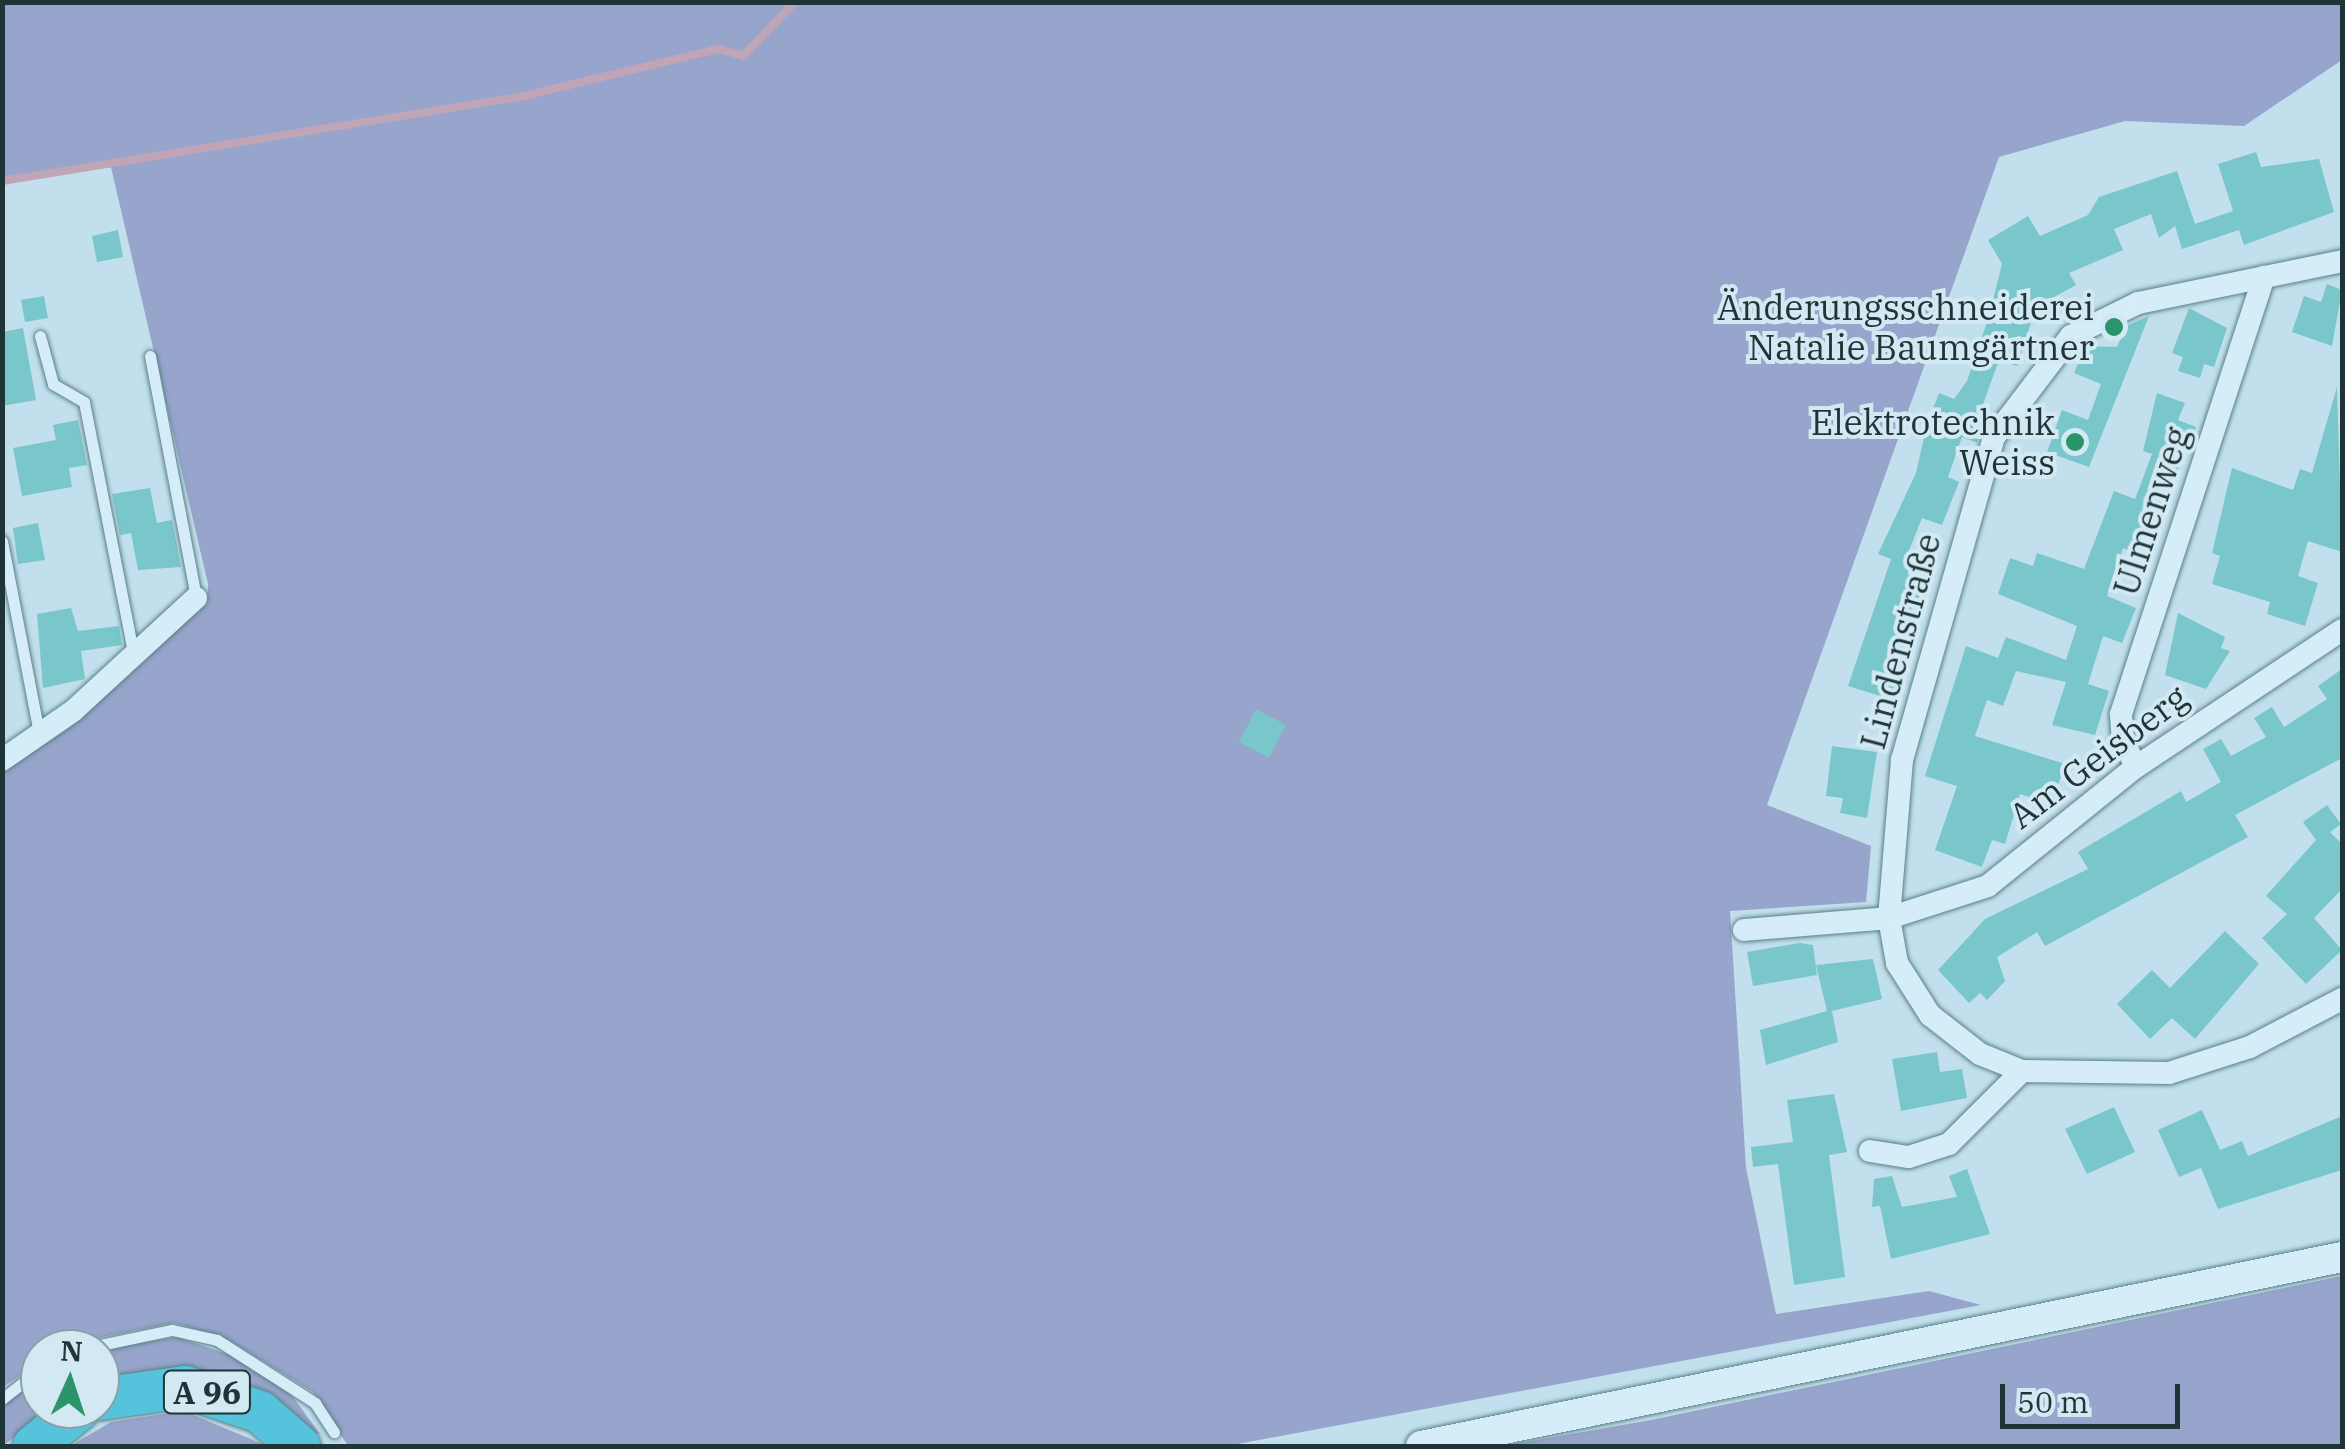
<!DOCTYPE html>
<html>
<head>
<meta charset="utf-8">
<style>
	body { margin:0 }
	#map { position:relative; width:2345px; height:1449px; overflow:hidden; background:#c2dfed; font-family:"IBM Plex Serif",serif }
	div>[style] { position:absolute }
	.green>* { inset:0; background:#97a4cb }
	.stream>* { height:8px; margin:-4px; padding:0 4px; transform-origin:4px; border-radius:4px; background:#c0a5b7 }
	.building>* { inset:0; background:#79c7ca }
	.roads { filter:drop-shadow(0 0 2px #5a8086) drop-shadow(0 0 2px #5a8086) }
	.service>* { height:11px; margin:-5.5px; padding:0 5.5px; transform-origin:5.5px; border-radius:5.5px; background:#d5edf8 }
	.minor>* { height:22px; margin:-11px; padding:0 11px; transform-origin:11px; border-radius:11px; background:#d5edf8 }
	.tertiary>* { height:30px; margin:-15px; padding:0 15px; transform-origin:15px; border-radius:15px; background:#d5edf8 }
	.motorway>* { height:42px; margin:-21px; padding:0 21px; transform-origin:21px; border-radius:21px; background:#54c3db }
	.dots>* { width:28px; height:28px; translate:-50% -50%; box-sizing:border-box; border:5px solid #d2e9f4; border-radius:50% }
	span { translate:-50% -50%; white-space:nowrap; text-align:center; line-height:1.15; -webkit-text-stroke:8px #d2e9f4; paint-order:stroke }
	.shield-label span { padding:2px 8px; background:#d2e9f4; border:2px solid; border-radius:8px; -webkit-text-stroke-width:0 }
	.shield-label { font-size:32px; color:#1e3436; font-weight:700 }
	.poi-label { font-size:35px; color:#1e3436 }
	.right { translate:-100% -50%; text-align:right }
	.street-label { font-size:35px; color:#1e3436 }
	.frame { position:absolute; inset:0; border:5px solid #1e3436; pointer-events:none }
	.north { position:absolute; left:20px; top:1329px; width:100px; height:100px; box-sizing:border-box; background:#d2e9f4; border:2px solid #8aa1a8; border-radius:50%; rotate:3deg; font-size:28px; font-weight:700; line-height:40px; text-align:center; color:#1e3436 }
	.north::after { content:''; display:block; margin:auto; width:35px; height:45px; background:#2b946b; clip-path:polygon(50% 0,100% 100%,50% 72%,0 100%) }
	.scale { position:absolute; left:2000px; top:1384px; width:180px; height:45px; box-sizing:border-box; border:5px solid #1e3436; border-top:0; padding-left:12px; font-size:30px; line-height:35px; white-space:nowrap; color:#1e3436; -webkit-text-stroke:8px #d2e9f4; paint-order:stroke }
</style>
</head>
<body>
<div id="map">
	<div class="green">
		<div style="clip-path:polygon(3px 3px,2342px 3px,2342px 60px,2244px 126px,2125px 121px,1999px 157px,1767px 805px,1871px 846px,1866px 902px,1730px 911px,1746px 1168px,1776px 1314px,1929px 1291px,1981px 1305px,1227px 1446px,348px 1446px,313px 1392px,225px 1338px,174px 1323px,40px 1349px,40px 1362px,3px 1387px,3px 768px,60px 732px,207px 604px,208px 584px,110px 163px,3px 180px)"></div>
		<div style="clip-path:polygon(2342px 1276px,2342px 1446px,1502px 1446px,1651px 1420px)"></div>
		<div style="clip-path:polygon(177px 1337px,239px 1358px,290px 1393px,320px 1434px,100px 1382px,100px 1349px)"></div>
		<div style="clip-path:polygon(40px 1376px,40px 1409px,50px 1409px,3px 1446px,2px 1406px)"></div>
		<div style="clip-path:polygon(184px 1411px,267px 1446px,70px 1446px,111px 1422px)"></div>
	</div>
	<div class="stream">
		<div style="left:2px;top:181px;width:529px;rotate:-9.25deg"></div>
		<div style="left:524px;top:96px;width:201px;rotate:-13.6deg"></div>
		<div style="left:719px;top:49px;width:25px;rotate:16deg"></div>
		<div style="left:743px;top:56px;width:75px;rotate:-46.1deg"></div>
	</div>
	<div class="building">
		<div style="clip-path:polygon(2256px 152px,2261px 167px,2319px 159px,2334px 212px,2244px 245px,2239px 230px,2182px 249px,2175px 226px,2159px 238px,2151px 214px,2114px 229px,2123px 250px,2069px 273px,2076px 285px,2036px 307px,2017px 366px,1999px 360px,1981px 410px,1989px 413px,1985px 424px,1977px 443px,1962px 437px,1948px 477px,1959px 482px,1942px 525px,1922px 518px,1906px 558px,1936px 571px,1920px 609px,1912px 606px,1893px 700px,1848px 686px,1891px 559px,1878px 554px,1916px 473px,1927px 424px,1939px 393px,1954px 399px,1967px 381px,1989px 316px,2002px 264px,1988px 240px,2028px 216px,2040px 236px,2088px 215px,2099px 197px,2177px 171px,2195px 224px,2233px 211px,2218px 164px)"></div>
		<div style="clip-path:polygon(118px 230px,123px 257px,97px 262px,92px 236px)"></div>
		<div style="clip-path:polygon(2327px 284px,2342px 290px,2332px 346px,2292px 332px,2304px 296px,2321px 302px)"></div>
		<div style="clip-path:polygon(44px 296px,48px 318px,25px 322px,21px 300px)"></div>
		<div style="clip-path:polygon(2189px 308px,2227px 328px,2214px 367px,2204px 364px,2200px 378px,2178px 371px,2183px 357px,2172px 353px)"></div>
		<div style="clip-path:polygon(2149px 316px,2089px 467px,2047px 452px,2062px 410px,2088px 420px,2101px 384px,2074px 373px,2085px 346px,2117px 347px,2126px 326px)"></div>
		<div style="clip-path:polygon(23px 328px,36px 400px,2px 406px,2px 332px)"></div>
		<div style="clip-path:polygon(2337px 387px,2342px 552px,2308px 541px,2298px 576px,2318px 583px,2305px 626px,2267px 614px,2270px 602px,2212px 584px,2220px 556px,2212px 553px,2232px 468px,2293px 490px,2300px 469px,2312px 473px)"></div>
		<div style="clip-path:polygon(2157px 393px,2185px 403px,2178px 420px,2196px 427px,2153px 528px,2146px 525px,2135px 553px,2123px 548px,2107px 596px,2136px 608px,2122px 643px,2103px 636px,2088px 684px,2109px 691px,2095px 735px,2052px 725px,2066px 682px,2016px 671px,2003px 706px,1987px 700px,1975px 736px,2065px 764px,2052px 804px,2020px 794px,2005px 844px,1992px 840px,1982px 867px,1935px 850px,1957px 786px,1925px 776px,1966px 646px,1998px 658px,2006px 637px,2066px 660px,2077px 626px,1998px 594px,2010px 558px,2033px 566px,2037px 553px,2084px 569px,2114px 491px,2135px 499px,2152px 454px,2143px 451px)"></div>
		<div style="clip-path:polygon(78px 420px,87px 465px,69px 468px,72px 487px,22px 496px,13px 448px,56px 440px,53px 425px)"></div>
		<div style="clip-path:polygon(150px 488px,157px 523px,172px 520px,181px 567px,138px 570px,131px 533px,120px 535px,112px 494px)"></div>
		<div style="clip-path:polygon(38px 523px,45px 560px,18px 564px,13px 528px)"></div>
		<div style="clip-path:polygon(71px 608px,78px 631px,119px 626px,122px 645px,81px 651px,85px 679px,43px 688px,37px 614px)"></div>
		<div style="clip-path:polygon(2178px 613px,2225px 637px,2221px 648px,2230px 651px,2206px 689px,2165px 675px)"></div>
		<div style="clip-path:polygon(2342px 669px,2342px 758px,2235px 815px,2248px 837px,2045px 946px,2037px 932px,1997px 957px,2005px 981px,1987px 1000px,1980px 993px,1969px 1003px,1938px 970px,1985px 919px,2088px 869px,2078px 852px,2181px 791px,2186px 802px,2221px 782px,2203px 749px,2221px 739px,2231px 756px,2266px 737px,2254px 718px,2272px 707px,2284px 727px,2327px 699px,2318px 686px)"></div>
		<div style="clip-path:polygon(1256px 709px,1286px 725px,1269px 758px,1239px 742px)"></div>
		<div style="clip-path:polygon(1832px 746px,1877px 752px,1867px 818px,1840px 813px,1843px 798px,1826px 796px)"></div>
		<div style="clip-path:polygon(2327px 805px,2341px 824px,2330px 832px,2342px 844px,2342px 889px,2314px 918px,2342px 950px,2306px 984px,2262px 938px,2287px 914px,2266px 896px,2316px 840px,2303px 822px)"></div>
		<div style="clip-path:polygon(2225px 931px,2259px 964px,2195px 1039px,2172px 1018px,2150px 1039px,2117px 1004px,2152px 970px,2170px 988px)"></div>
		<div style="clip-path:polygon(1799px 943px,1813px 945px,1817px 975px,1753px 986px,1747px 952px)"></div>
		<div style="clip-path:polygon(1873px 959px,1882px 999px,1832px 1011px,1838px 1042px,1766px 1065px,1760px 1030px,1827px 1011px,1816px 965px)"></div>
		<div style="clip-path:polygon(1937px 1052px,1940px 1072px,1962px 1069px,1967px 1098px,1901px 1111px,1892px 1059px)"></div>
		<div style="clip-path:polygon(1834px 1094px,1847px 1152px,1829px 1155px,1845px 1277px,1794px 1285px,1778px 1164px,1753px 1167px,1751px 1147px,1793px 1142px,1787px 1100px)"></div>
		<div style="clip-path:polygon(2114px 1107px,2135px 1152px,2087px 1174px,2065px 1129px)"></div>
		<div style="clip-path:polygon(2202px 1110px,2220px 1150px,2242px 1141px,2248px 1156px,2342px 1116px,2342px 1170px,2218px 1209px,2201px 1168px,2179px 1177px,2158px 1130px)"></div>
		<div style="clip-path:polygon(1967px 1169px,1990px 1234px,1891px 1259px,1880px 1206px,1872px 1207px,1874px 1179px,1892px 1176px,1902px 1207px,1957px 1197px,1949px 1176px)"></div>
	</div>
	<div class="roads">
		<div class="service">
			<div style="left:40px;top:336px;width:50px;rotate:74.8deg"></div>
			<div style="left:53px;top:384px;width:36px;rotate:30deg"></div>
			<div style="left:84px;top:402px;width:259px;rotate:78.9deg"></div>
			<div style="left:150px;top:356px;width:246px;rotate:79.2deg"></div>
			<div style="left:2px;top:541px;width:197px;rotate:79.1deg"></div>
			<div style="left:81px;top:1349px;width:93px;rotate:-11.8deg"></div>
			<div style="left:172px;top:1330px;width:46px;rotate:12.5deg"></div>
			<div style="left:217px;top:1340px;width:117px;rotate:32.7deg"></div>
			<div style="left:315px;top:1403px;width:35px;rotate:57deg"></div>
			<div style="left:2px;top:1399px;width:48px;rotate:-38.3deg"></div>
		</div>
		<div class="minor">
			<div style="left:2342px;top:630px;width:246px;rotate:146.4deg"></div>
			<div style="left:2137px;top:766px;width:191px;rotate:141.2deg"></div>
			<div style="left:1988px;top:886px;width:104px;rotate:162.1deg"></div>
			<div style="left:1889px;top:918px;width:46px;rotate:79.9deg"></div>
			<div style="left:1897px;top:963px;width:62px;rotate:57.6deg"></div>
			<div style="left:1930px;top:1015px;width:63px;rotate:38deg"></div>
			<div style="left:1980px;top:1054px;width:45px;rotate:22deg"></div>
			<div style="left:2022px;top:1071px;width:147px;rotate:0.8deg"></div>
			<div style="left:2169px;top:1073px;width:85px;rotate:-17.8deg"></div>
			<div style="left:2250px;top:1047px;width:104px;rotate:-27.6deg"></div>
			<div style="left:2px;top:760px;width:86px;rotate:-34.6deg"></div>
			<div style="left:73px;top:711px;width:167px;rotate:-42.6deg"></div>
			<div style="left:2137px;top:766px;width:26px;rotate:-122deg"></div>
			<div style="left:2123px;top:744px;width:30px;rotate:-94deg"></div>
			<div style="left:2121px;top:714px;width:460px;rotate:-71.9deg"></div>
			<div style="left:1744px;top:930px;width:145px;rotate:-4.7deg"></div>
			<div style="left:1889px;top:918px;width:159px;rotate:-85.3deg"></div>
			<div style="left:1902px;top:760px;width:336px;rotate:-74.1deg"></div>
			<div style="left:1994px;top:437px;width:127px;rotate:-52.7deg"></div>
			<div style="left:2071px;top:336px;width:75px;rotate:-26.2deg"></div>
			<div style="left:2138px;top:303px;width:208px;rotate:-11.6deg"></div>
			<div style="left:1870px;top:1151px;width:39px;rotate:9deg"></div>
			<div style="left:1909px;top:1157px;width:42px;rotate:-18deg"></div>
			<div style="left:1949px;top:1144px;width:103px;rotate:-45deg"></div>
		</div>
		<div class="tertiary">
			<div style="left:1421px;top:1446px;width:940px;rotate:-11.6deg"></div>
		</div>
		<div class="motorway">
			<div style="left:100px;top:1399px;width:86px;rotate:-8deg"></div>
			<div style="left:185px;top:1387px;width:79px;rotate:18.4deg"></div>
			<div style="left:260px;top:1412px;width:52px;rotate:41.1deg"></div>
			<div style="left:34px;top:1446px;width:58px;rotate:-39.4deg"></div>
		</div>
	</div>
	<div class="dots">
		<div style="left:2114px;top:327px;background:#2b946b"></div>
		<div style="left:2075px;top:442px;background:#2b946b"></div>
	</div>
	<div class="shield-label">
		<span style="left:207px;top:1392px">A 96</span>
	</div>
	<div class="poi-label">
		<span class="right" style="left:2094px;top:327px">Änderungsschneiderei<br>Natalie Baumgärtner</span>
		<span class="right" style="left:2055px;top:442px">Elektrotechnik<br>Weiss</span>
	</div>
	<div class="street-label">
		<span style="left:2151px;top:511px;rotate:-72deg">Ulmenweg</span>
		<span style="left:1900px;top:641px;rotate:-75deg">Lindenstraße</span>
		<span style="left:2098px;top:756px;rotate:-37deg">Am Geisberg</span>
	</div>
	<div class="frame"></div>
	<div class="north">N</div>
	<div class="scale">50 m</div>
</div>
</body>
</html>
